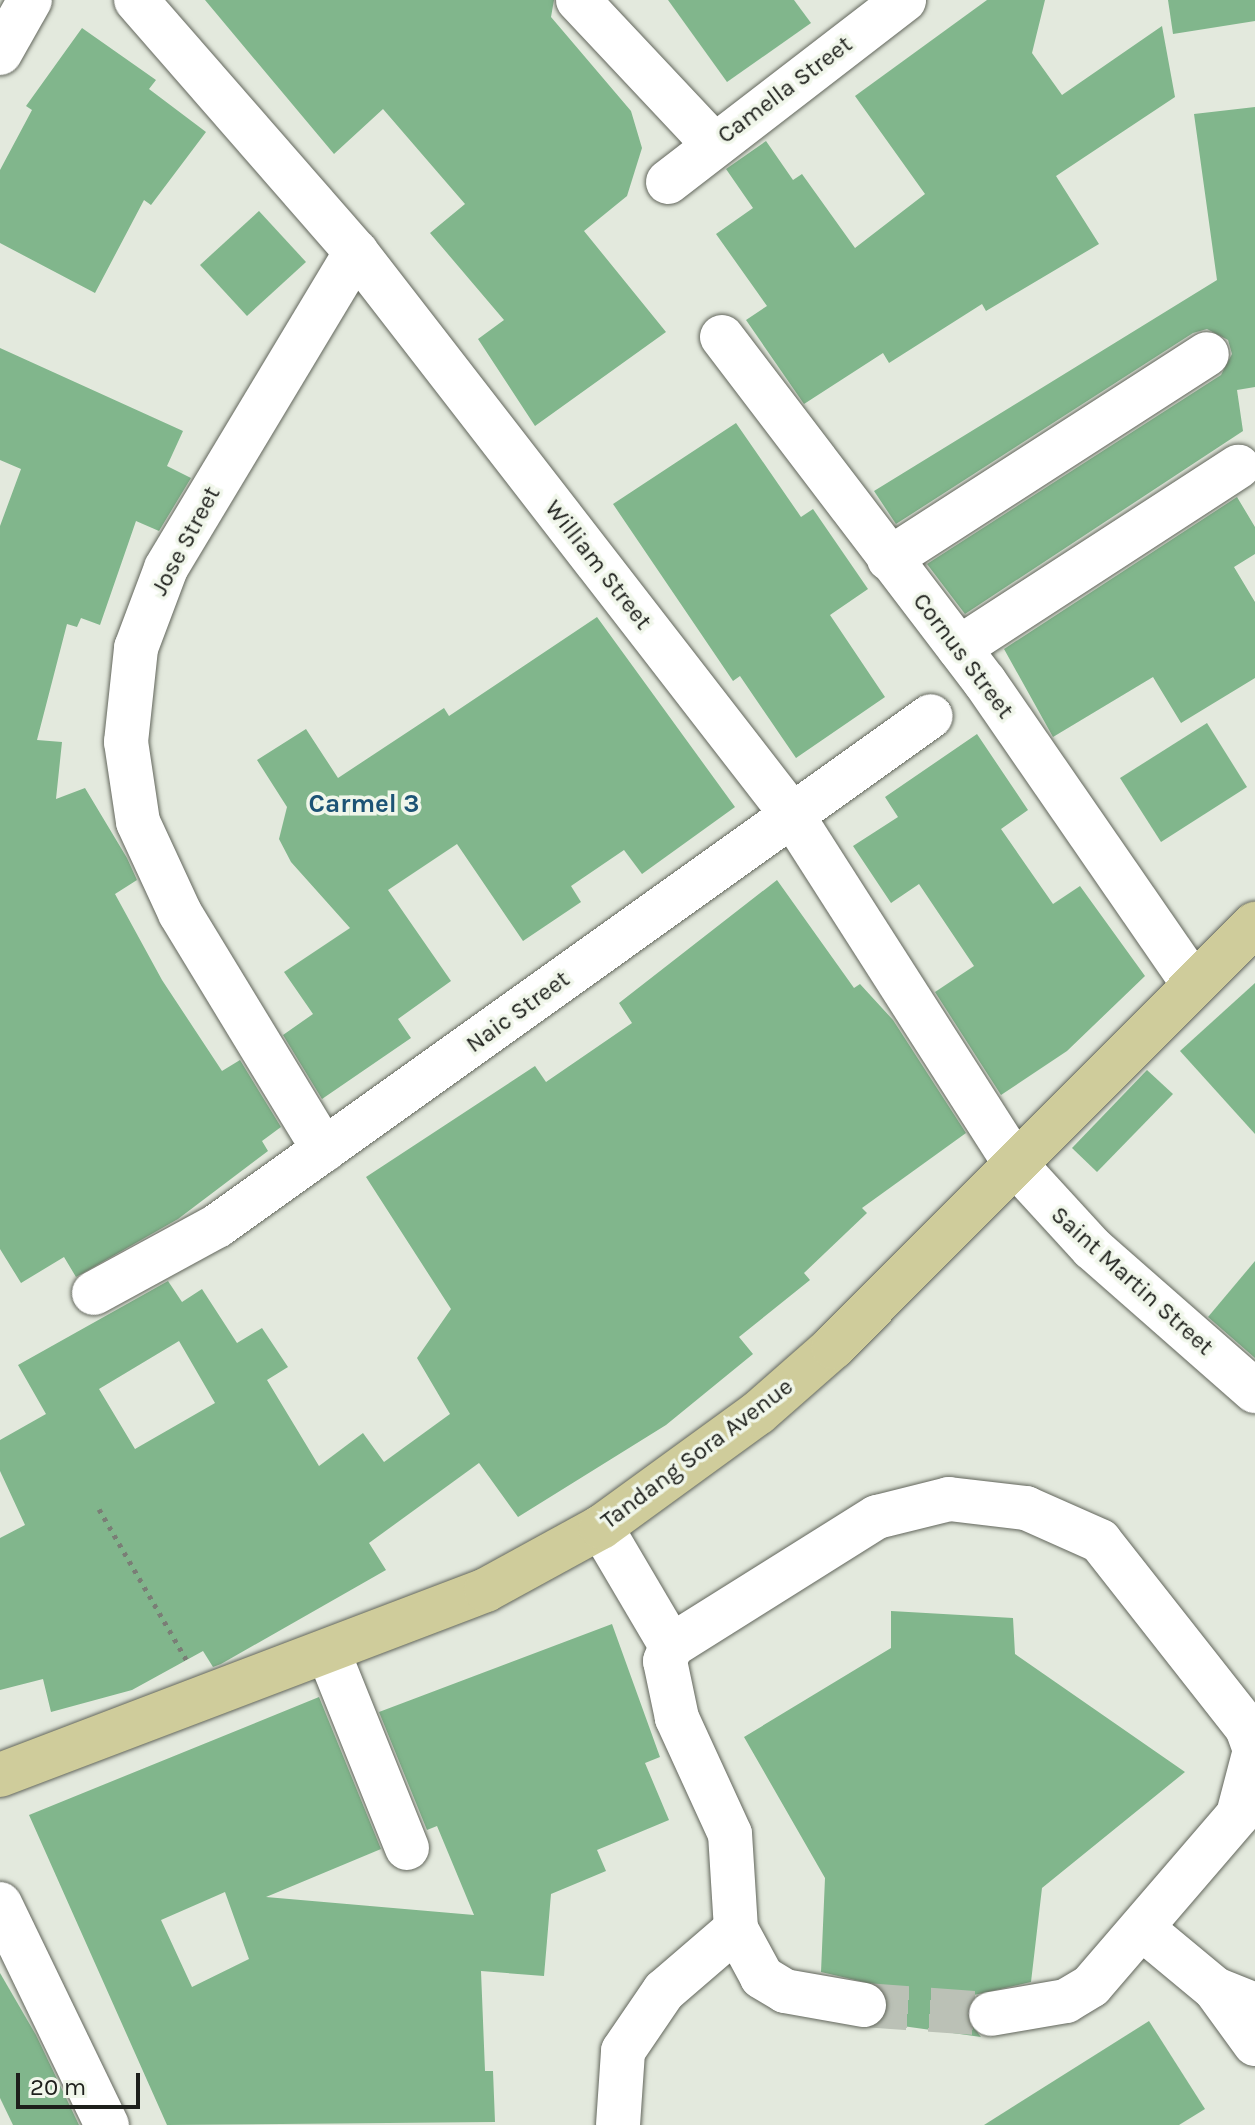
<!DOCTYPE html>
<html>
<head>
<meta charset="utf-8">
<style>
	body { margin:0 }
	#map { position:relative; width:1255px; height:2125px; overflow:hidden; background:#e3e9dd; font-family:Karla,sans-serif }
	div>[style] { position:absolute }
	.building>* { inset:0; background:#81b68c }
	.minor-tunnel>* { height:44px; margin-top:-22px; transform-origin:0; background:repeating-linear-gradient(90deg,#bbc1b6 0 44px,transparent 0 66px) }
	.path>* { height:5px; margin-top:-2.5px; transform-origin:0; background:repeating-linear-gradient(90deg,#7a7e76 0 4px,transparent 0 10px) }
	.roads { filter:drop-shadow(0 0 2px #62665c) drop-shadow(0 0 2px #62665c) }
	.minor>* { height:44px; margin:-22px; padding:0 22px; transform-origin:22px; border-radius:22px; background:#fff }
	.major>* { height:44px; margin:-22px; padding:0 22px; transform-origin:22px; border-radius:22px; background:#cfcc9b }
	span { translate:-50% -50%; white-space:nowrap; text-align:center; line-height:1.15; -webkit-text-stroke:7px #f0f6ea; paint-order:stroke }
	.street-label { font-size:24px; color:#1d1f1b }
	.neighbourhood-label { font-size:26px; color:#1c5375; font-weight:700 }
	.scale { position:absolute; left:16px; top:2073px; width:124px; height:36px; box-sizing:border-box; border:4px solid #1d1f1b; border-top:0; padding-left:10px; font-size:24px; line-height:28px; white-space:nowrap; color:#1d1f1b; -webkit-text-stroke:6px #f0f6ea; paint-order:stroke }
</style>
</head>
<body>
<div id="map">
	<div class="building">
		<div style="clip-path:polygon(205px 0,554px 0,551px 17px,631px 111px,642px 148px,627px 196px,584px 231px,666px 332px,535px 426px,478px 339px,504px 320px,430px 233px,465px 204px,383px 109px,334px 154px)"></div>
		<div style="clip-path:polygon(668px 0,794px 0,811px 23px,727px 82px)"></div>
		<div style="clip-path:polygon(987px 0,1045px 0,1032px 53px,1062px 95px,1162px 26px,1175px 97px,1056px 176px,1099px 244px,986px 311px,982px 304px,889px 363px,883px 353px,804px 404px,746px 320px,767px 306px,716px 234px,753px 208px,726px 169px,766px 141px,793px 180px,802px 174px,855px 248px,925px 194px,855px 96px)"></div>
		<div style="clip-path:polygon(1168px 0,1255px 0,1255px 21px,1173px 34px)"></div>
		<div style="clip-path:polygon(82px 28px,156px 80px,149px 89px,206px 132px,151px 205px,144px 200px,95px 293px,0 243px,0 170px,32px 110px,26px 106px)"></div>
		<div style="clip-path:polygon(1255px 107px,1255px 387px,1237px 390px,1243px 431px,965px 614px,927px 564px,1221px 375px,1232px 354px,1228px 340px,1207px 329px,1193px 333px,896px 524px,874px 491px,1217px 280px,1194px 114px)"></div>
		<div style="clip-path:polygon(259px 211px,306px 262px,247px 316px,200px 265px)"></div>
		<div style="clip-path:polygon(0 348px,183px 431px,167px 466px,191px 478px,159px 531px,136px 521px,100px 625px,81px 618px,77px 627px,67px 624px,37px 740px,62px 742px,56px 799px,85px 788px,127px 858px,137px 880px,115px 894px,162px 980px,222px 1071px,240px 1060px,281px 1127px,262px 1141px,268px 1151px,178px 1219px,76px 1277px,64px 1257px,21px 1283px,0 1249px,0 526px,21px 469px,0 460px)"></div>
		<div style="clip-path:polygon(736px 423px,801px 517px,813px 509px,868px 589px,830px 615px,885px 697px,796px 758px,740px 676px,733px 681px,613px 504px)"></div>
		<div style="clip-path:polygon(1237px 497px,1255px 527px,1255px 554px,1234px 567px,1255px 602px,1255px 678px,1181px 723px,1153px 677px,1053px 737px,1004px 649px)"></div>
		<div style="clip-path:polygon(597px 617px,735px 807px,642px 874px,624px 850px,571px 886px,581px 902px,523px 941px,457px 844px,388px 890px,451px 981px,398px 1019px,411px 1038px,322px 1099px,283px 1035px,313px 1014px,284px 972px,350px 928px,291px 862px,279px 839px,287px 807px,257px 760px,306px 729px,338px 778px,444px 708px,449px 716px)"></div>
		<div style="clip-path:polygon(1207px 723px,1247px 787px,1161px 842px,1120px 778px)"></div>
		<div style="clip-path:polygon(977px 734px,1028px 810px,1001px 829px,1053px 904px,1080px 886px,1145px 976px,1067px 1051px,1001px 1095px,935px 992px,974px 966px,919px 884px,891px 903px,853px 846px,898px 817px,885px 797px)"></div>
		<div style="clip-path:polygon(evenodd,777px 880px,854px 988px,860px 984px,893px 1020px,966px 1133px,862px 1208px,867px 1213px,804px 1273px,810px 1280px,739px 1337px,753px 1354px,666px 1425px,518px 1517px,479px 1463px,369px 1543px,386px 1570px,221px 1664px,213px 1667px,203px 1651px,132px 1690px,51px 1712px,43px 1679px,0 1690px,0 1538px,25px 1525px,0 1471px,0 1440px,46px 1414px,18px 1365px,168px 1281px,182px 1302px,202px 1289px,237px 1343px,262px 1328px,288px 1367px,267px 1380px,319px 1466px,363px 1433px,384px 1462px,450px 1414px,417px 1358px,451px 1309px,366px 1177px,535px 1066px,546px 1082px,632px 1023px,619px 1003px,777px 880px,179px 1341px,215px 1403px,135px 1449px,99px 1389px,179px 1341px)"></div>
		<div style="clip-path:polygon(1255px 983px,1255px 1134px,1180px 1051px)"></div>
		<div style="clip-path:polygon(1147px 1070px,1173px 1094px,1097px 1172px,1072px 1148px)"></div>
		<div style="clip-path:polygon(1255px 1261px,1255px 1358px,1208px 1317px)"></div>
		<div style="clip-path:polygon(891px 1611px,1013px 1618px,1015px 1654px,1185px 1772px,1042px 1888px,1031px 1982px,974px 1995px,966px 2017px,981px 2037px,881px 2023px,889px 2009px,881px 1986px,821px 1972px,825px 1878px,744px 1737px,891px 1648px)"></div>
		<div style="clip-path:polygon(evenodd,612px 1624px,660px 1757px,645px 1763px,669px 1820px,597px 1850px,606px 1871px,551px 1894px,544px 1976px,481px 1971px,485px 2071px,493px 2071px,495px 2122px,167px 2125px,29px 1815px,319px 1697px,381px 1849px,266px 1897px,474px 1915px,437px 1826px,427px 1830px,379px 1712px,612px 1624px,225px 1892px,249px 1959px,192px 1987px,161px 1920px,225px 1892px)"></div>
		<div style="clip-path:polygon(0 1973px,36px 2035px,79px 2125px,13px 2125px,0 2098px)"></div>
		<div style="clip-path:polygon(1149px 2021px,1205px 2109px,1179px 2125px,984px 2125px)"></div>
	</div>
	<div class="minor-tunnel">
		<div style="left:864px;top:2005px;width:127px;rotate:4.1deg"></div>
	</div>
	<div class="path">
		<div style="left:99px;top:1509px;width:176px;rotate:59.9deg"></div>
	</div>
	<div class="roads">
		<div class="minor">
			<div style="left:136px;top:0;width:335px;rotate:48.9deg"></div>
			<div style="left:356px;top:252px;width:712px;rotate:52.24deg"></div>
			<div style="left:792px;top:815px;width:416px;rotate:57.4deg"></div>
			<div style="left:1016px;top:1165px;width:113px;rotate:47.5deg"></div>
			<div style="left:1092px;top:1248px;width:217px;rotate:41.3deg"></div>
			<div style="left:578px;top:0;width:199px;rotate:46.8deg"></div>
			<div style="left:0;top:53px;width:61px;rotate:-60.5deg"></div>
			<div style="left:668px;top:182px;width:298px;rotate:-37.6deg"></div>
			<div style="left:722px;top:337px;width:434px;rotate:52.7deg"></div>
			<div style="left:985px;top:682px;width:367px;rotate:55.4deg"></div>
			<div style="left:889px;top:559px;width:378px;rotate:-32.8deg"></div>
			<div style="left:959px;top:648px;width:333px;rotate:-33deg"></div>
			<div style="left:324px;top:1150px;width:277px;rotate:-121.3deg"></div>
			<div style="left:180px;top:913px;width:100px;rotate:-114.8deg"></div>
			<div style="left:138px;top:822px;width:81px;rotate:-98.5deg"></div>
			<div style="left:126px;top:742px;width:95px;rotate:-83.9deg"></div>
			<div style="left:136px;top:648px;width:85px;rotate:-69.4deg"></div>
			<div style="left:166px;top:568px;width:369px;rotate:-59deg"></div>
			<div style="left:94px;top:1293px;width:140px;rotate:-28.6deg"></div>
			<div style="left:217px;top:1226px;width:877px;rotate:-35.54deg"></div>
			<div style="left:601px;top:1527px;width:138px;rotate:59.5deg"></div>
			<div style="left:329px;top:1654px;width:209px;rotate:68.1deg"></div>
			<div style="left:0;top:1904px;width:246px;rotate:64.2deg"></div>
			<div style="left:1144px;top:1930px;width:92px;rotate:39.7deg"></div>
			<div style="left:1215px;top:1989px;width:43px;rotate:21.8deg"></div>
			<div style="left:1215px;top:1989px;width:68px;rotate:54deg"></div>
			<div style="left:864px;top:2005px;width:80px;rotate:-170deg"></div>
			<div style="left:785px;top:1991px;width:27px;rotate:-149deg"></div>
			<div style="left:762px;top:1977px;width:55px;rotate:-118.4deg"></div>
			<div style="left:736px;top:1929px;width:95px;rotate:-93.6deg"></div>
			<div style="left:730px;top:1834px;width:128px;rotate:-114.6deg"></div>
			<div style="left:677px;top:1718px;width:58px;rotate:-101.9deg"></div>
			<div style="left:665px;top:1661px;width:16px;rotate:-68deg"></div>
			<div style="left:671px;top:1646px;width:243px;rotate:-32.1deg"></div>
			<div style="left:877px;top:1517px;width:74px;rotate:-14deg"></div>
			<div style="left:949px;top:1499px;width:78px;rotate:6.7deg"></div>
			<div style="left:1026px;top:1508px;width:81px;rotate:24deg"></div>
			<div style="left:1100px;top:1541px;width:238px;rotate:51.8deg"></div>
			<div style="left:1247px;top:1728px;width:23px;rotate:70deg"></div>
			<div style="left:1255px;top:1750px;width:67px;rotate:104.7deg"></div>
			<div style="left:1238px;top:1815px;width:225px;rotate:130.7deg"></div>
			<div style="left:1091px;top:1986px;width:29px;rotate:149deg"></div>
			<div style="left:1066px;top:2001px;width:76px;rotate:170.2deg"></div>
			<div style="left:618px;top:2125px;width:74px;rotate:-86.1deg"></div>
			<div style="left:623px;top:2051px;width:73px;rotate:-55.7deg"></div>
			<div style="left:664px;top:1991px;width:95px;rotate:-40.7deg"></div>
		</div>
		<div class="major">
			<div style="left:0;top:1775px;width:520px;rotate:-20.84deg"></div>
			<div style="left:486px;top:1590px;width:131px;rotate:-28.7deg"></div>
			<div style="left:601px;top:1527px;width:194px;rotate:-36deg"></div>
			<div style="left:758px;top:1413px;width:100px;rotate:-41.3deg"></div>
			<div style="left:833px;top:1347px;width:598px;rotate:-45.07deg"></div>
		</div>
	</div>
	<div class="street-label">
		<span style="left:785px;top:90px;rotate:-37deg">Camella Street</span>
		<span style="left:186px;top:541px;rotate:-62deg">Jose Street</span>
		<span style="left:598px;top:565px;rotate:52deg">William Street</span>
		<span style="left:963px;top:656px;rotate:53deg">Cornus Street</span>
		<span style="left:518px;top:1012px;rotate:-36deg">Naic Street</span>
		<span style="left:1132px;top:1281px;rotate:42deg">Saint Martin Street</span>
		<span style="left:697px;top:1454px;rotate:-37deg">Tandang Sora Avenue</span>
	</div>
	<div class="neighbourhood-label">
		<span style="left:364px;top:804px">Carmel 3</span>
	</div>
	<div class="scale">20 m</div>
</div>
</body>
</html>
